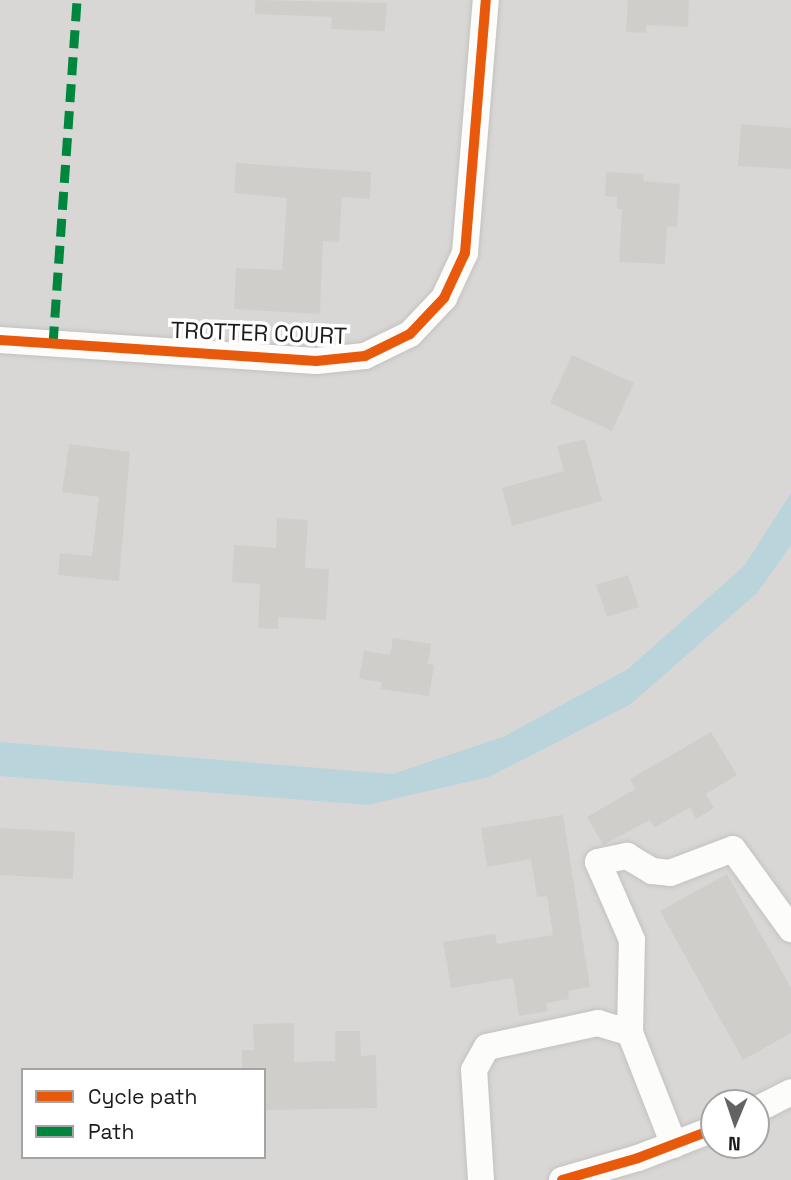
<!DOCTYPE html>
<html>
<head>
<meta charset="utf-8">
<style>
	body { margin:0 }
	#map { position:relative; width:791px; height:1180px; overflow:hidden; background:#eae8e4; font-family:"Space Grotesk",sans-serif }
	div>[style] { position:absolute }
	.residential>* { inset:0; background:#d9d7d5 }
	.water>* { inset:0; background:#bad4db }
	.building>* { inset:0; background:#d0cecb }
	.roads { filter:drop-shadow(0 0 2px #c2c2c0) drop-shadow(0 0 2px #c2c2c0) }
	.minor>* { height:26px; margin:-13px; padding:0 13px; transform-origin:13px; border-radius:13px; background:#fcfcfb }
	.quiet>* { height:9px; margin-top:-4.5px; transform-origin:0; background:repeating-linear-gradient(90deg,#00873e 0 18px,transparent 0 27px) }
	.cycleway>* { height:10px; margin:-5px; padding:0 5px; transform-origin:5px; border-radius:5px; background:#e8590c }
	span { translate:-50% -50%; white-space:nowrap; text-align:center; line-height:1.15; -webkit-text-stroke:7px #fff; paint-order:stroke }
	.street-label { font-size:23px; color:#1b1b1b }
	.legend { position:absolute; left:21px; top:1068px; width:245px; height:91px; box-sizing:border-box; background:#fff; border:2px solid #a4a4a4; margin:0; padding:9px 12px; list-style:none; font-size:21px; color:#1b1b1b }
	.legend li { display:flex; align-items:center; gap:14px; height:35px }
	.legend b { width:35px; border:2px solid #a4a4a4 }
	.north { position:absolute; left:700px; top:1089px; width:70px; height:70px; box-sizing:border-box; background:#fff; border:2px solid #a4a4a4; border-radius:50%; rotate:182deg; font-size:19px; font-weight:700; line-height:28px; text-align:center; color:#1b1b1b }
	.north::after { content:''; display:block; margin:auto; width:24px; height:32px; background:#636361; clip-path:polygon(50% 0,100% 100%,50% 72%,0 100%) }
</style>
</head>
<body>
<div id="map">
	<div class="residential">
		<div style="clip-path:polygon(evenodd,0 0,791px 0,791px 1180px,0 1180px,0 0,23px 1070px,264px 1070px,264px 1157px,23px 1157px,23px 1070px,0 0,714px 1103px,756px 1103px,756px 1145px,714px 1145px,714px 1103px)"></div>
	</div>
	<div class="water">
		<div style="clip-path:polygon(791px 493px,791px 545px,757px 593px,631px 704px,489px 777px,367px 805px,0 776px,0 742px,393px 774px,505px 736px,628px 669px,744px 566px)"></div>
	</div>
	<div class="building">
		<div style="clip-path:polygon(255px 0,387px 3px,385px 31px,331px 29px,332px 17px,255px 14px)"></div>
		<div style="clip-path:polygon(628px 0,689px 0,688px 27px,646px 25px,646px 33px,626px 32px)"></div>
		<div style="clip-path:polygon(741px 124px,791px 128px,791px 169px,738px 166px)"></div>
		<div style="clip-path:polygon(236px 163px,371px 172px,370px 199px,342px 197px,339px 242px,323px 241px,320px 314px,234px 309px,236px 268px,282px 270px,287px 198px,234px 193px)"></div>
		<div style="clip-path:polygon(606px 172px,644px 174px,643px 181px,680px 184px,677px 227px,667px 226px,665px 264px,619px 262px,622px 209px,617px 209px,617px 197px,605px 196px)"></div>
		<div style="clip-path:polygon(572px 355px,634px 383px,612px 431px,550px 403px)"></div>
		<div style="clip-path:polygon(585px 439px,602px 501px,512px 526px,502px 488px,564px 471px,557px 446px)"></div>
		<div style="clip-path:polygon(69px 444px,130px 452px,119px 581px,58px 575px,60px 553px,92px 556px,99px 497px,62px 492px)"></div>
		<div style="clip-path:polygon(277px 518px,308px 520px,305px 568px,329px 569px,326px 620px,278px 617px,278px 629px,258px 628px,260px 584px,232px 582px,234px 545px,276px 548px)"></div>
		<div style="clip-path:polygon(628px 575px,639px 607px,607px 617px,596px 585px)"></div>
		<div style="clip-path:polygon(393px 638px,431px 644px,428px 664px,434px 665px,429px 696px,381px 689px,382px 682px,359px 679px,364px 651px,390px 655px)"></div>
		<div style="clip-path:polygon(711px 732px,737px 775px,706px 794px,714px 808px,696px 819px,690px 807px,654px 828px,650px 820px,603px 845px,587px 817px,635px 789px,630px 779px)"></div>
		<div style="clip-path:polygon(563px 815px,590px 987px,568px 991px,569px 999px,546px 1003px,548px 1011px,519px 1016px,513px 978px,451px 988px,443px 942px,495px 934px,497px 944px,553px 935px,547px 896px,537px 897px,531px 859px,487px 867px,481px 828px)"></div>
		<div style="clip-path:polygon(0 828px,75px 832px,73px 879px,0 875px)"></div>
		<div style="clip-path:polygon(727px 874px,791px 988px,791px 1033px,743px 1060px,660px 911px)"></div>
		<div style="clip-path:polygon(294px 1023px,294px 1062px,335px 1061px,335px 1031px,360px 1031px,361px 1056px,376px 1055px,377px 1108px,264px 1110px,264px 1070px,242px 1070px,242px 1050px,254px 1050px,253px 1024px)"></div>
	</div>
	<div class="roads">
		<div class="minor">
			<div style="left:0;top:340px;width:317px;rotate:3.8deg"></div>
			<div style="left:316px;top:361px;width:49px;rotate:-5.8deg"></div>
			<div style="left:365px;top:356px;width:50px;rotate:-26.1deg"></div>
			<div style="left:410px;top:334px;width:50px;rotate:-46.6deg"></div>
			<div style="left:444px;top:298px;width:50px;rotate:-65deg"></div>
			<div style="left:465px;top:253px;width:254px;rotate:-85.3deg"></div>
			<div style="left:756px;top:1110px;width:39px;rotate:-27deg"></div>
			<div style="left:674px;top:1145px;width:120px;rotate:-111.4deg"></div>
			<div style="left:630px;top:1033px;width:93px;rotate:-88.8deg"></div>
			<div style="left:632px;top:940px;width:85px;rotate:-113.6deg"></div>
			<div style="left:598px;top:862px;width:30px;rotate:-12deg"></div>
			<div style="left:627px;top:856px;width:29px;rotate:31deg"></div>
			<div style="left:652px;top:871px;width:18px;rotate:6deg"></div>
			<div style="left:670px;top:873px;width:67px;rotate:-20.9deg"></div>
			<div style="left:733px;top:849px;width:99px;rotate:54.1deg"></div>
			<div style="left:481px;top:1180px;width:110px;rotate:-93.6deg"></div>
			<div style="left:474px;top:1070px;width:26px;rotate:-61deg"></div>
			<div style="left:487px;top:1047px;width:114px;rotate:-12.2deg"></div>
			<div style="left:598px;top:1023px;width:34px;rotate:17deg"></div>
			<div style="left:562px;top:1180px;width:79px;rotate:-16.1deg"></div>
			<div style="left:638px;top:1158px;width:81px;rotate:-20.9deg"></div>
		</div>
	</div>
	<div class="quiet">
		<div style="left:53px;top:344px;width:345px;rotate:-86deg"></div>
	</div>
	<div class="cycleway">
		<div style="left:0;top:340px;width:317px;rotate:3.8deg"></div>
		<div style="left:316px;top:361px;width:49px;rotate:-5.8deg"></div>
		<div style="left:365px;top:356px;width:50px;rotate:-26.1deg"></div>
		<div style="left:410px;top:334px;width:50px;rotate:-46.6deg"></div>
		<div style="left:444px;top:298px;width:50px;rotate:-65deg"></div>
		<div style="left:465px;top:253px;width:254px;rotate:-85.3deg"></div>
		<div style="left:562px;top:1180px;width:79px;rotate:-16.1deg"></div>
		<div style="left:638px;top:1158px;width:81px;rotate:-20.9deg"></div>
	</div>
	<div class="street-label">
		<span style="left:259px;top:333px;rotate:2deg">TROTTER COURT</span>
	</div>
	<ul class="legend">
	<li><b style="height:9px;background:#e8590c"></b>Cycle path</li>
	<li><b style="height:9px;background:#00873e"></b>Path</li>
	</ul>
	<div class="north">N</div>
</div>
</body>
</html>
